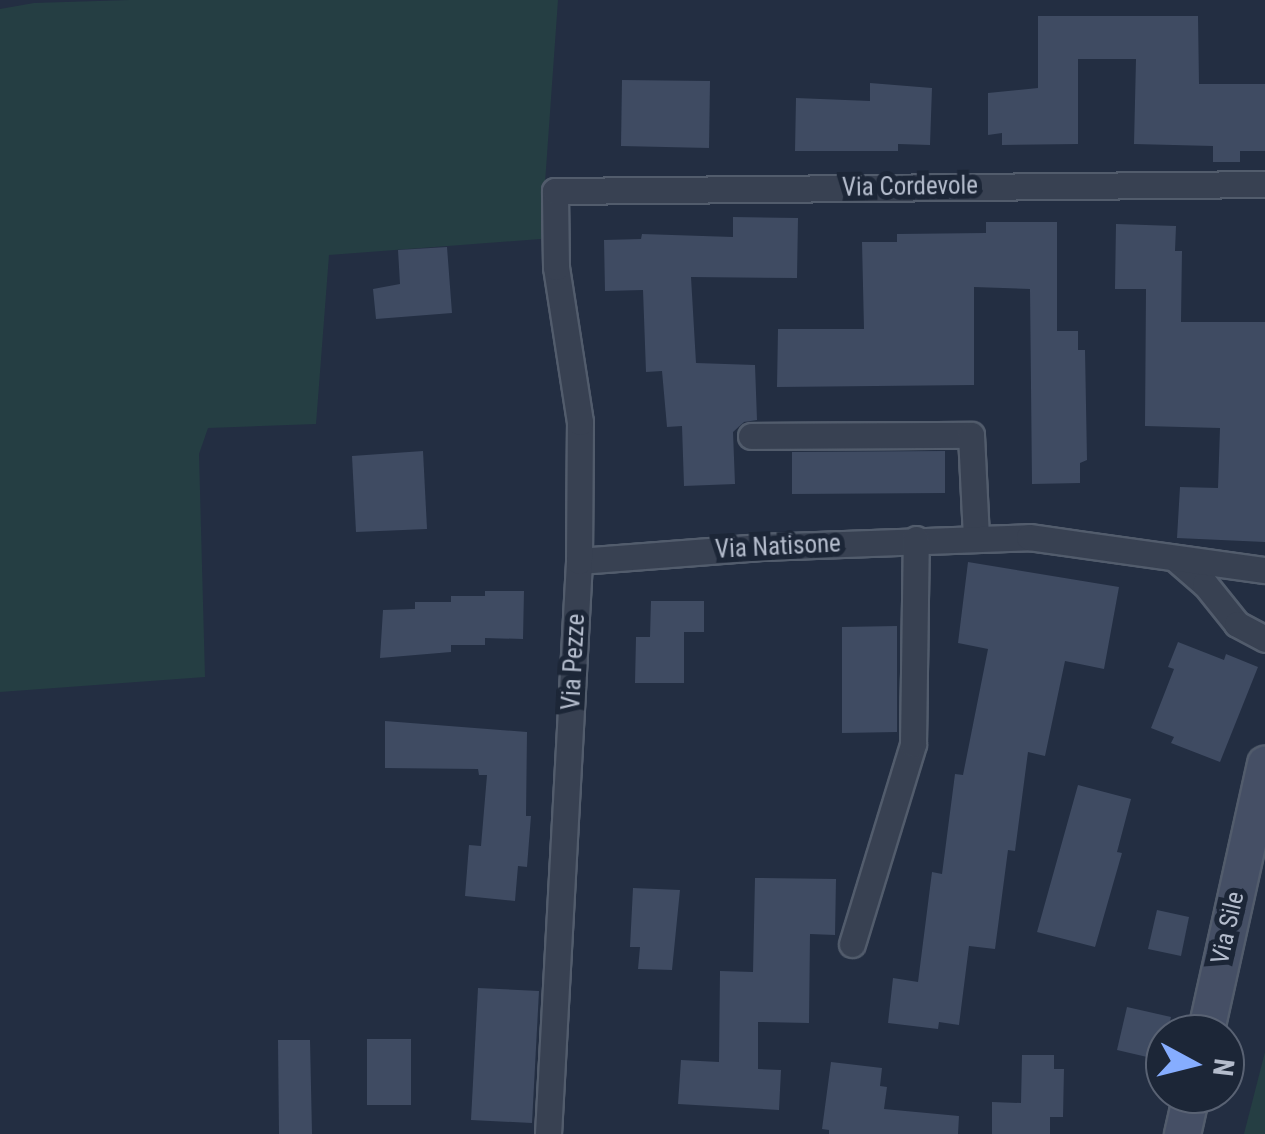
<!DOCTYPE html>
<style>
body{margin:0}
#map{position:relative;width:1265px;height:1134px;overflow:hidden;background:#232e42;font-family:"Roboto Condensed",sans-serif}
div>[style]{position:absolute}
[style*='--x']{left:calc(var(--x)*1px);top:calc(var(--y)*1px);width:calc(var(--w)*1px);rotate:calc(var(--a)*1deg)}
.green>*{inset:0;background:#253e43}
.building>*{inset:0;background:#3f4b62}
.roads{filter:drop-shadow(2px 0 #525c6c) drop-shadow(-2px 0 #525c6c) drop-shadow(0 2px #525c6c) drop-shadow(0 -2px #525c6c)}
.street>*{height:25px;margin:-12.5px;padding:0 12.5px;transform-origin:12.5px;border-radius:12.5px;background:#384152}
.secondary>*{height:35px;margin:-17.5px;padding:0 17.5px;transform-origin:17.5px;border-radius:17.5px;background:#454f65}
span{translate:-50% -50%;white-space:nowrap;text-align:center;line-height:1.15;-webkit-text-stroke:10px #1c2637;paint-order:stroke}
.street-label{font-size:25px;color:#b4bccc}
.north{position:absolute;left:1145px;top:1014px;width:100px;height:100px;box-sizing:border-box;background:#1c2637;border:2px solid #596273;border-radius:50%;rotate:97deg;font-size:28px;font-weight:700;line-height:40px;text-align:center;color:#b4bccc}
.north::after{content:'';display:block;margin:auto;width:35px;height:45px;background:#86adff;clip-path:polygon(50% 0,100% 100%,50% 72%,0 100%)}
</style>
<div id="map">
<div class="green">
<i style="clip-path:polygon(130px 0,558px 0,541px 239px,329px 255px,316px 424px,208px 428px,199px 454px,205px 677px,0 692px,0 9px,34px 3px)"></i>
<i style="clip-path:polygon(1265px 1052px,1265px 1134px,1244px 1134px,1245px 1130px)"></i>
</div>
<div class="building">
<i style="clip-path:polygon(1038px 16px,1198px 16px,1199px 84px,1265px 84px,1265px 151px,1240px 151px,1240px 162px,1213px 162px,1213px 146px,1134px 144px,1136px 59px,1078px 59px,1078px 144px,1002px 145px,1002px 133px,988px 135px,988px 93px,1038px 88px)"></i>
<i style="clip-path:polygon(622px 80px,710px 81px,709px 148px,621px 146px)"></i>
<i style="clip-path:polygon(870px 83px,932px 88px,930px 145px,898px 144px,898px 151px,795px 151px,796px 98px,870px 101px)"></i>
<i style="clip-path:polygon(733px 217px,798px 218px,797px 278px,691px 277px,696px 363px,755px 365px,757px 420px,744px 422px,733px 432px,735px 484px,684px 486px,682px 426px,667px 427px,662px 371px,646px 372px,643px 290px,605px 291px,604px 240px,641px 239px,642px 234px,733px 237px)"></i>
<i style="clip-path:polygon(986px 222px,1057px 222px,1057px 331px,1078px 331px,1078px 350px,1085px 350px,1087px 460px,1080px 463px,1080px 483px,1032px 484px,1030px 289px,974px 287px,974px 385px,777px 387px,778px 329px,864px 329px,862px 242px,897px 242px,897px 234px,986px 233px)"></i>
<i style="clip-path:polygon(1116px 224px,1176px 226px,1175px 251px,1182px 251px,1181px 322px,1265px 322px,1265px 542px,1177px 538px,1180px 487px,1218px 488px,1220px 428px,1145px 426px,1146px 289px,1115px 289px)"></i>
<i style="clip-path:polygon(447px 247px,452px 313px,376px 319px,373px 289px,400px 284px,398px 250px)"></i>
<i style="clip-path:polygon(423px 451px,427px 529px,356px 532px,352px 456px)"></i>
<i style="clip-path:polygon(945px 451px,945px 493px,792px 494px,792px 452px)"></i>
<i style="clip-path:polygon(968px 562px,1119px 587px,1104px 669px,1065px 661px,1045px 756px,1028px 752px,1015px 851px,1008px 850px,995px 949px,969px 946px,959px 1025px,939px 1022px,938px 1029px,888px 1023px,893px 978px,918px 982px,932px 872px,942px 874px,955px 774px,963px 775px,988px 649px,958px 643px)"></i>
<i style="clip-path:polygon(485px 591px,524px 591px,523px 639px,485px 638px,485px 645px,451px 645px,451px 652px,380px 658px,383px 610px,415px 609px,415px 602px,451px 602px,451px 596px,485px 596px)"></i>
<i style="clip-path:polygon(651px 601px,704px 601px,704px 632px,684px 632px,684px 683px,635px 683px,636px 637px,650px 637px)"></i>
<i style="clip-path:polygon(897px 626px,897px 732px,842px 733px,842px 627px)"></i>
<i style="clip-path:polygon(1178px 642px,1224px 660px,1226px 654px,1258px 667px,1220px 762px,1171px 743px,1174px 737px,1151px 728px,1174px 669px,1168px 667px)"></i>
<i style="clip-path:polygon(385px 721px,527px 732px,526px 816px,531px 816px,527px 867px,518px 866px,515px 901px,465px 896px,469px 845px,481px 846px,487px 775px,479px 775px,478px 769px,385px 768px)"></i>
<i style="clip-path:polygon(1078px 785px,1131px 799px,1117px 852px,1122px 853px,1095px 947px,1037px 932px)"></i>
<i style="clip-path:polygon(755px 878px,836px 879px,835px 935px,810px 934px,809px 1023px,758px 1022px,758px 1069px,781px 1070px,779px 1110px,678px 1104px,681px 1060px,719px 1062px,720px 971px,753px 972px)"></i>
<i style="clip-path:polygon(633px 888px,680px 890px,672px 970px,638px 969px,640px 947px,630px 947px)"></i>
<i style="clip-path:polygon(1157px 910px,1189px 917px,1181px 956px,1148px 949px)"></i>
<i style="clip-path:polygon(478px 988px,539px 991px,532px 1123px,471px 1120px)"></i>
<i style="clip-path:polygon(1127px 1007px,1171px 1017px,1160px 1060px,1117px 1050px)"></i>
<i style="clip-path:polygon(367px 1039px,411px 1039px,411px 1105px,367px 1105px)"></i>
<i style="clip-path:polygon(278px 1040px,310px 1040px,312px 1134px,279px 1134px)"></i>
<i style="clip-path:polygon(1022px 1055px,1054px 1055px,1054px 1069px,1064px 1069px,1063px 1117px,1050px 1117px,1050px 1134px,992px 1134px,992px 1102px,1021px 1103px)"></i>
<i style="clip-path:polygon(831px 1062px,882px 1068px,880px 1086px,887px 1087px,884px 1109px,959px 1116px,958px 1134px,829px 1134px,829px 1130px,822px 1129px)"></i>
</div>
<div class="roads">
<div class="street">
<i style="--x:751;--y:436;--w:220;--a:-0.3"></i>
<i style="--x:971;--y:435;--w:102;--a:87.2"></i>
<i style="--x:1177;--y:560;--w:37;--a:41"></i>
<i style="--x:1205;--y:584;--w:51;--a:51.3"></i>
<i style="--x:1237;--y:624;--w:32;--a:28"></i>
<i style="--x:579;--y:561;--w:183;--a:-4.4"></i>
<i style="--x:761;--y:547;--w:268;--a:-2.1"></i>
<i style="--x:1029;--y:537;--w:238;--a:8"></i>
<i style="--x:852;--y:944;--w:209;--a:-73"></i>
<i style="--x:913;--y:744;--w:205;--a:-89.2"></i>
<i style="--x:548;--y:1134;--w:574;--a:-86.9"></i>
<i style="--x:579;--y:561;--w:139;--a:-89.6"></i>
<i style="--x:580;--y:422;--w:157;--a:-98.8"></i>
<i style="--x:556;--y:267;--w:76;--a:-90.8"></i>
<i style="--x:555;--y:191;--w:710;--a:-0.56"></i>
</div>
<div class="secondary">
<i style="--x:1205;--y:1034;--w:277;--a:-77.5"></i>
<i style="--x:1182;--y:1134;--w:41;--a:-77.3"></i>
</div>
</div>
<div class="street-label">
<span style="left:910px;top:187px;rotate:-1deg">Via Cordevole</span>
<span style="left:778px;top:547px;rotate:-3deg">Via Natisone</span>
<span style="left:574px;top:662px;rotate:-87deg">Via Pezze</span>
<span style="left:1228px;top:928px;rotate:-77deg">Via Sile</span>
</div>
<div class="north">N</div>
</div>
